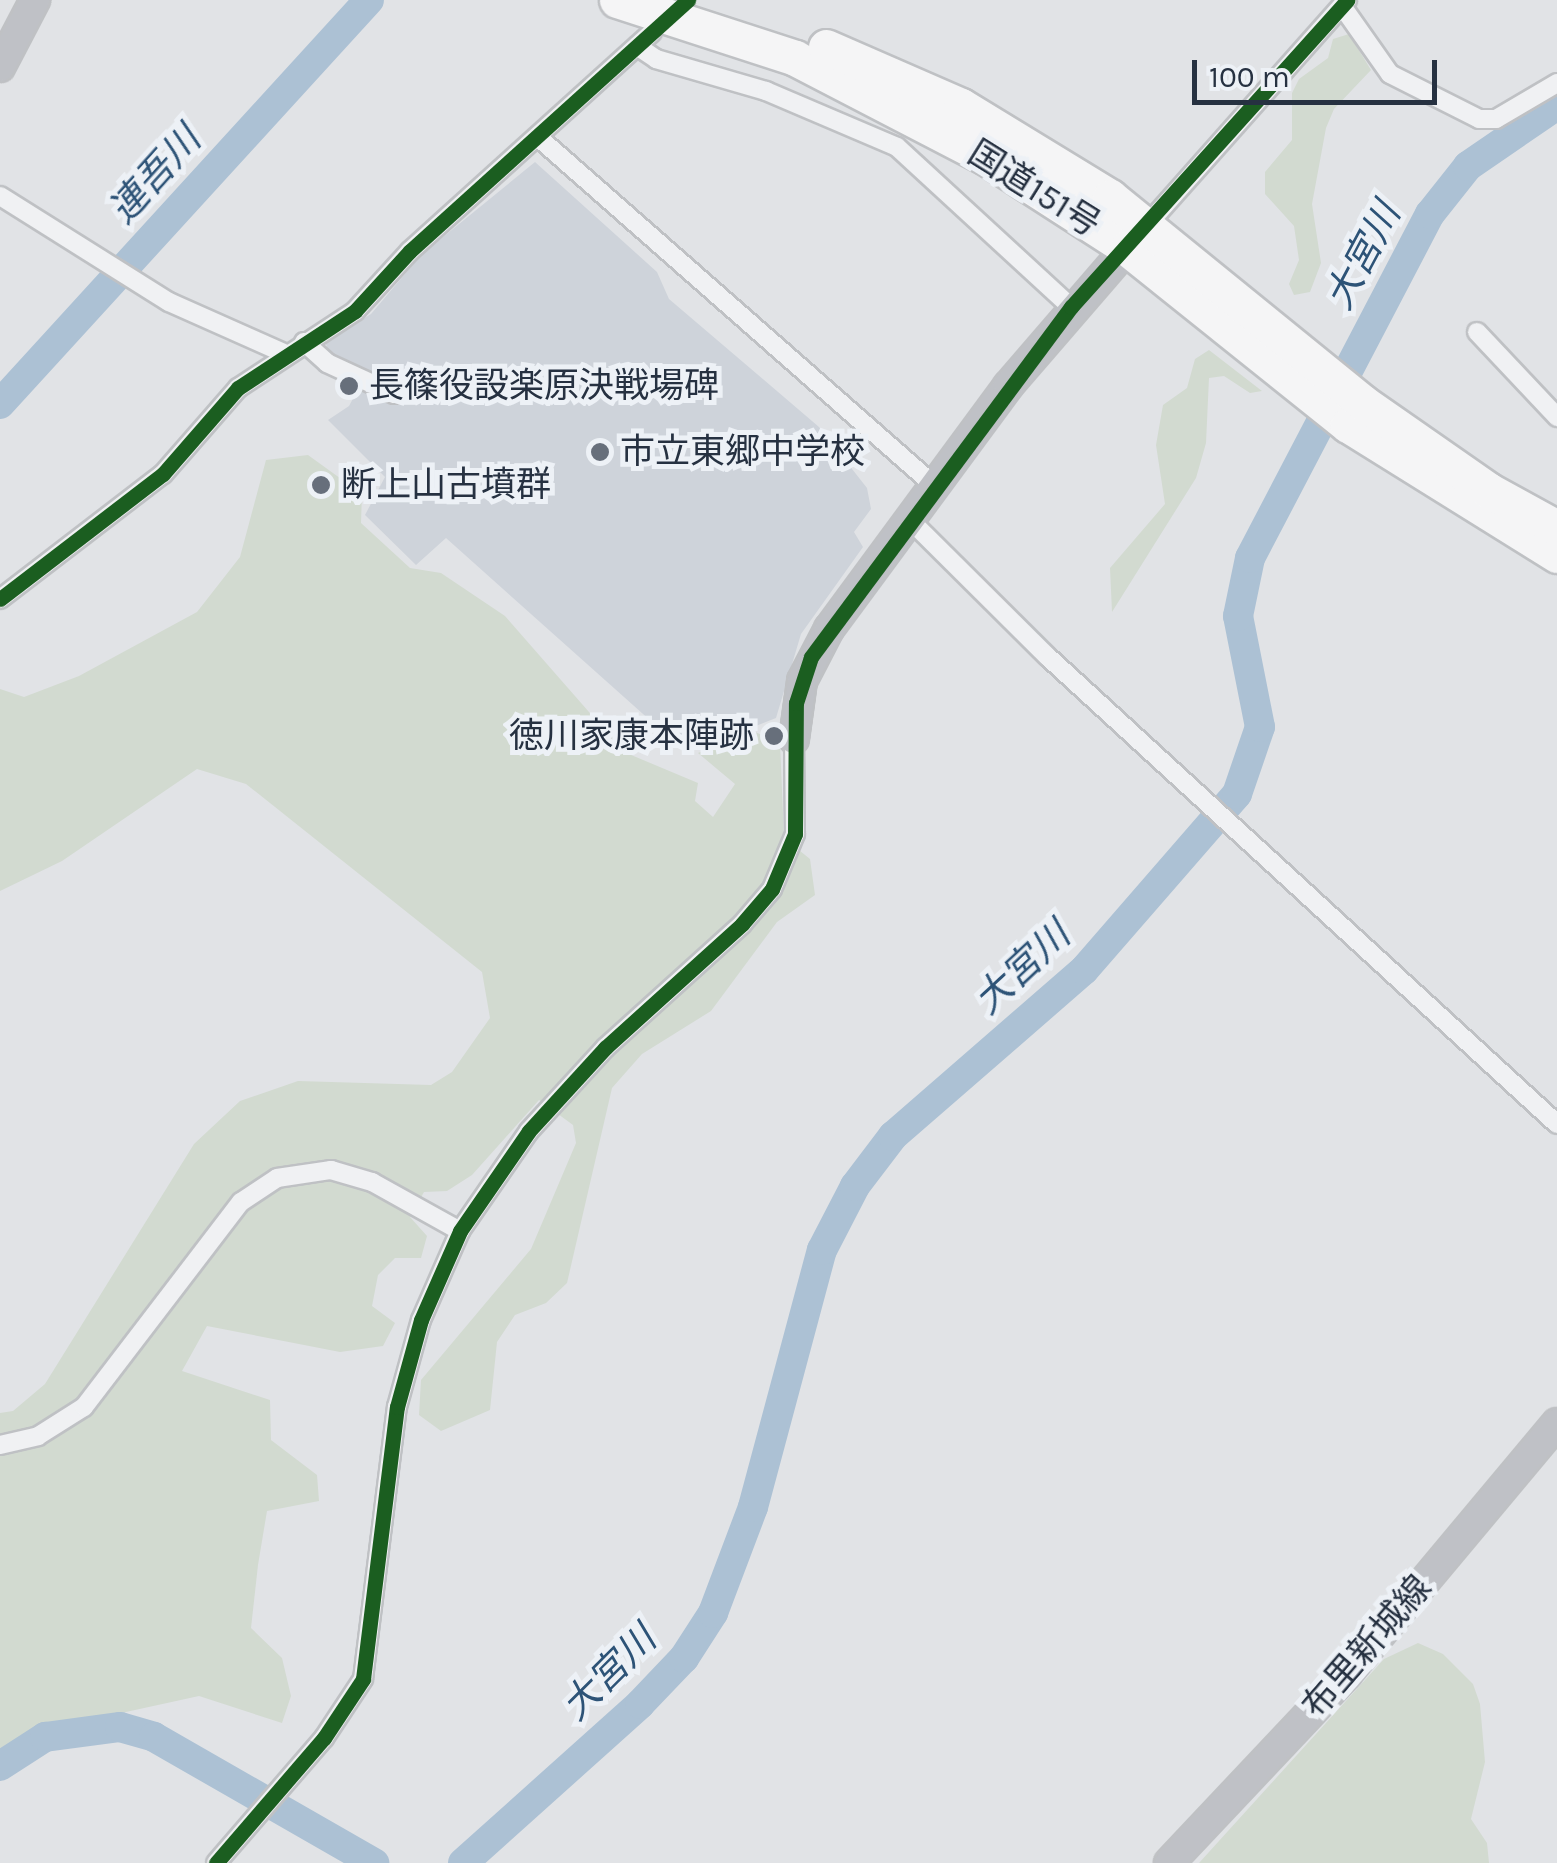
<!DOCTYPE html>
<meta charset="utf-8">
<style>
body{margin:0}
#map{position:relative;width:1557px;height:1863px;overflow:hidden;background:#e1e3e6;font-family:Karla,"Noto Sans JP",sans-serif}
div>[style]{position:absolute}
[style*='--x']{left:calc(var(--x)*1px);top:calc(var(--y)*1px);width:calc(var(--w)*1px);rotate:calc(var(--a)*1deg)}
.built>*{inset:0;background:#ced3da}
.green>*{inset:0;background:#d2dad0}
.river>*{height:30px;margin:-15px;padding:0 15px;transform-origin:15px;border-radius:15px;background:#acc1d4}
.roads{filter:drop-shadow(2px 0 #bfc1c4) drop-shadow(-2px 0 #bfc1c4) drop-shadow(0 2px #bfc1c4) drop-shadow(0 -2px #bfc1c4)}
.street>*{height:18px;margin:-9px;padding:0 9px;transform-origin:9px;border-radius:9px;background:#f0f1f3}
.secondary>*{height:28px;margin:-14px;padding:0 14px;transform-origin:14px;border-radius:14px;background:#bfc1c6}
.highway>*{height:35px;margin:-17.5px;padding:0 17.5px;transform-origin:17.5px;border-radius:17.5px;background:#f5f5f6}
.cycleway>*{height:15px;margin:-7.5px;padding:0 7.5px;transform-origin:7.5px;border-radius:7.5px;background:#1b5e20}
.dots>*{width:28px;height:28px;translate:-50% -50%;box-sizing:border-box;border:5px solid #edf1f6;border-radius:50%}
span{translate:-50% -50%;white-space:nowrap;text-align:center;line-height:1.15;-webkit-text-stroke:10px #edf1f6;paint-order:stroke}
.street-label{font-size:35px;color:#263141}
.poi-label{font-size:35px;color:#263141}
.left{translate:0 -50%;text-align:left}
.right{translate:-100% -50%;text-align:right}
.water-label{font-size:38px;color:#2d5377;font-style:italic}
.scale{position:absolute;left:1192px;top:60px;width:245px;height:45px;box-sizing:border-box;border:5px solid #263141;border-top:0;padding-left:12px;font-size:30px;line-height:35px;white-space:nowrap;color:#263141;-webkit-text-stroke:8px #edf1f6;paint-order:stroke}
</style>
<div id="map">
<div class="built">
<i style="clip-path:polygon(535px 162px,657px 272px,669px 299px,819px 427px,867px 488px,871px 509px,854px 532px,863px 547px,801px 634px,776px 718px,696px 750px,652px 722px,446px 538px,416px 565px,365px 515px,385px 477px,328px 420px,349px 406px,365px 376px,332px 359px,325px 342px,371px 314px,421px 255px)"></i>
</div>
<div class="green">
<i style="clip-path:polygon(1349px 34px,1371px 70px,1334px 109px,1326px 128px,1312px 204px,1321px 263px,1310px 292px,1294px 295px,1289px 284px,1299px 260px,1294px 226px,1265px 194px,1265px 172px,1292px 140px,1292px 93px,1299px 79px,1328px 58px,1333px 39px)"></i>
<i style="clip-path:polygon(1209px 350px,1262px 391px,1250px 393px,1224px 376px,1209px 378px,1206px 443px,1196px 478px,1112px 612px,1110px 568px,1165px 504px,1156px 445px,1163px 405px,1187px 388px,1195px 359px)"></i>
<i style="clip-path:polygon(308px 455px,362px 494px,361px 523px,410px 568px,441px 573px,505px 616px,624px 752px,698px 783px,695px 801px,713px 817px,735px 784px,698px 753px,753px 731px,780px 743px,784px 838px,810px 859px,815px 895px,777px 922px,711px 1011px,642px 1054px,612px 1088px,567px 1283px,546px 1303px,515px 1315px,497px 1342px,490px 1410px,441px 1431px,419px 1415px,421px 1380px,531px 1249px,576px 1143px,573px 1125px,539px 1100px,472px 1175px,447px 1191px,424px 1192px,410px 1217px,427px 1236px,421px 1258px,395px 1258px,378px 1275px,372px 1306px,395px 1323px,383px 1346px,340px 1352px,207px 1326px,182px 1371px,270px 1400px,271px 1440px,317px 1475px,319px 1501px,267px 1511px,258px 1565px,251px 1628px,282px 1658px,291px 1696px,282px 1723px,199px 1696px,30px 1733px,0 1753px,0 1413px,13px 1411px,45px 1384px,194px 1144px,240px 1101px,298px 1081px,431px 1085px,452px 1072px,490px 1018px,482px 972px,246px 784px,197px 769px,62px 861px,0 891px,0 689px,24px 697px,79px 676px,197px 612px,240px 557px,266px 460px)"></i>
<i style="clip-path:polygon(1418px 1643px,1443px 1654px,1473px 1684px,1480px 1704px,1485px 1762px,1471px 1819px,1487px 1843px,1489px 1863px,1199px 1863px,1384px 1659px)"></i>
</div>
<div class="river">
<i style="--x:0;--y:404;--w:547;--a:-47.59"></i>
<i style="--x:0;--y:1766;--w:54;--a:-32.8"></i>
<i style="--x:45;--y:1737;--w:76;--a:-7.6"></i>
<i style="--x:120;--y:1727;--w:35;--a:16"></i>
<i style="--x:154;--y:1737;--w:254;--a:29.8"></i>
<i style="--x:463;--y:1863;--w:238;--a:-41.9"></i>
<i style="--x:640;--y:1704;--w:64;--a:-46.3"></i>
<i style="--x:684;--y:1658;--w:54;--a:-57.2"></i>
<i style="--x:713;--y:1613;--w:113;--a:-69.3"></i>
<i style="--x:753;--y:1507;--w:266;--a:-75"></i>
<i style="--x:822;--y:1250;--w:72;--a:-62.7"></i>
<i style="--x:855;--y:1186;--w:63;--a:-52.8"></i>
<i style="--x:893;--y:1136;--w:253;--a:-41"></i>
<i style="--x:1084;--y:970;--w:233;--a:-49"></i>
<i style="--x:1237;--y:794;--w:71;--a:-71.1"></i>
<i style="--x:1260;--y:727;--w:113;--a:-101.2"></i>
<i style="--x:1238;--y:616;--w:59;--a:-78.3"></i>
<i style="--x:1250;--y:558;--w:388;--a:-62.4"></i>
<i style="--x:1430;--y:214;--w:61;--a:-51.6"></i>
<i style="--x:1468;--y:166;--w:108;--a:-34.4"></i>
</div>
<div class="roads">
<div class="street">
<i style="--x:1342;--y:6;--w:83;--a:54.8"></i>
<i style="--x:1390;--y:74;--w:100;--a:26.8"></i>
<i style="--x:1479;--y:119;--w:17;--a:0"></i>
<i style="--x:1496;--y:119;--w:71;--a:-30.5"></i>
<i style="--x:637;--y:46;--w:23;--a:34"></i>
<i style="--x:656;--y:59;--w:115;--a:16.2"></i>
<i style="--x:766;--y:91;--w:142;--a:23.1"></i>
<i style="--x:897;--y:147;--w:236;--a:42.6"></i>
<i style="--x:539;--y:138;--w:529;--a:41.32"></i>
<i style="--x:0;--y:196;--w:199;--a:32.1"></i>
<i style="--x:169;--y:302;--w:128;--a:24"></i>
<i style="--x:1148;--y:224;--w:300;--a:-48.4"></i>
<i style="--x:1477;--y:332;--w:117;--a:46.7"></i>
<i style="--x:304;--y:342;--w:31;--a:42"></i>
<i style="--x:327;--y:363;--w:74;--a:24.8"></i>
<i style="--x:910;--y:520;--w:193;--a:44.8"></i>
<i style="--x:1047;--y:656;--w:692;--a:42.54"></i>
<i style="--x:0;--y:599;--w:205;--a:-37.5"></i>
<i style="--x:163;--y:474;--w:114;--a:-48.9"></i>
<i style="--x:238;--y:388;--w:140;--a:-33.3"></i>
<i style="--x:355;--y:311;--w:81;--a:-47.5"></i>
<i style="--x:410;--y:251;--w:326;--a:-42.1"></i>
<i style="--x:0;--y:1445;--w:39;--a:-13"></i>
<i style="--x:38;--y:1436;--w:54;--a:-32.2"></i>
<i style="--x:84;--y:1407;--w:258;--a:-52.6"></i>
<i style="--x:241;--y:1202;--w:43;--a:-33.7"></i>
<i style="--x:277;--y:1178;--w:55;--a:-8.4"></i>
<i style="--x:331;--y:1170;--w:43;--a:16.3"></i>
<i style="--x:372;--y:1182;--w:101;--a:29.1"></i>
<i style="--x:216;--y:1863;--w:165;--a:-49.2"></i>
<i style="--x:324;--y:1738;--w:71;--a:-56.5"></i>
<i style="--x:363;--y:1679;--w:274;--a:-82.9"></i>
<i style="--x:397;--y:1407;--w:90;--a:-74.6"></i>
<i style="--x:421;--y:1320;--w:97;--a:-66.3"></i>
<i style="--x:460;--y:1231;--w:121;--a:-55.4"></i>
<i style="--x:529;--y:1131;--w:113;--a:-47.5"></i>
<i style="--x:605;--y:1048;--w:185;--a:-42.1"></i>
<i style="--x:742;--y:924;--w:46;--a:-49.4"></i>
<i style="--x:772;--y:889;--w:60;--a:-67.3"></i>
<i style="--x:795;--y:834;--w:95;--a:-90.6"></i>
</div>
<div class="secondary">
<i style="--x:0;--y:67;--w:76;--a:-62.4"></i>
<i style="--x:794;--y:739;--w:59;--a:-82.1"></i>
<i style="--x:802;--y:681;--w:59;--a:-62.6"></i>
<i style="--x:829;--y:629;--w:302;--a:-53.6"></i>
<i style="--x:1008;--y:386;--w:202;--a:-49.2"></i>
<i style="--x:1169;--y:1863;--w:260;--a:-46.7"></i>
<i style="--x:1347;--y:1674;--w:327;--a:-50.1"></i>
</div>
<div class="highway">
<i style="--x:617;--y:0;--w:187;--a:18"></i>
<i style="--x:795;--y:58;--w:215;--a:27.4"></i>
<i style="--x:986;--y:157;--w:168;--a:32.8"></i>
<i style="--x:1127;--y:248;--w:283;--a:38.7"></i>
<i style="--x:1348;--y:425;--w:246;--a:31.9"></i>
<i style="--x:826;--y:47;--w:147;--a:23.6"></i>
<i style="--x:961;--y:106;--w:175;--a:31.4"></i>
<i style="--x:1110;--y:197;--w:325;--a:39.1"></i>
<i style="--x:1362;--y:402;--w:154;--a:34.9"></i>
<i style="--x:1488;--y:490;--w:79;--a:28.8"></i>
</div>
</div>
<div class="cycleway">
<i style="--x:0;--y:599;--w:205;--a:-37.5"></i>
<i style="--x:163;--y:474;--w:114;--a:-48.9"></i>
<i style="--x:238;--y:388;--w:140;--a:-33.3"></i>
<i style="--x:355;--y:311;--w:81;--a:-47.5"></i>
<i style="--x:410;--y:251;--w:375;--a:-42.1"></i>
<i style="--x:216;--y:1863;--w:165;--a:-49.2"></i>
<i style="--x:324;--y:1738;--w:71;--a:-56.5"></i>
<i style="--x:363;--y:1679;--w:274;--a:-82.9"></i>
<i style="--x:397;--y:1407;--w:90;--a:-74.6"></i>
<i style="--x:421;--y:1320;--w:97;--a:-66.3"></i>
<i style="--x:460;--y:1231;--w:121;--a:-55.4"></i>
<i style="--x:529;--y:1131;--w:113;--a:-47.5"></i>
<i style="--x:605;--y:1048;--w:185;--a:-42.1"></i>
<i style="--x:742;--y:924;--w:46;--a:-49.4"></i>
<i style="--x:772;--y:889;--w:60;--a:-67.3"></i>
<i style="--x:795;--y:834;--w:131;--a:-89.6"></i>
<i style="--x:796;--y:703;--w:48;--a:-71.9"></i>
<i style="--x:811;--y:657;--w:436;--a:-53.4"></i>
<i style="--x:1071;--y:307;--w:413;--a:-48"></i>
</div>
<div class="dots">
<i style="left:349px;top:386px;background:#676f7b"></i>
<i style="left:600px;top:452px;background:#676f7b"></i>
<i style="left:321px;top:485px;background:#676f7b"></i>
<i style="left:774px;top:736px;background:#676f7b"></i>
</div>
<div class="street-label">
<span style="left:1034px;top:189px;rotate:32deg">国道151号</span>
<span style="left:1367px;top:1647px;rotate:-49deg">布里新城線</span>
</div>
<div class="poi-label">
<span class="left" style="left:369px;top:386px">長篠役設楽原決戦場碑</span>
<span class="left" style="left:620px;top:452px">市立東郷中学校</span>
<span class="left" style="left:341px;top:485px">断上山古墳群</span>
<span class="right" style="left:754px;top:736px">徳川家康本陣跡</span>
</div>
<div class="water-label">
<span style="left:155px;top:175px;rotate:-48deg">連吾川</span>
<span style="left:1363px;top:256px;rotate:-62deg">大宮川</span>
<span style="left:1022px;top:968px;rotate:-43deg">大宮川</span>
<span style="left:609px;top:1673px;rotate:-45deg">大宮川</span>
</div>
<div class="scale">100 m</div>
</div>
